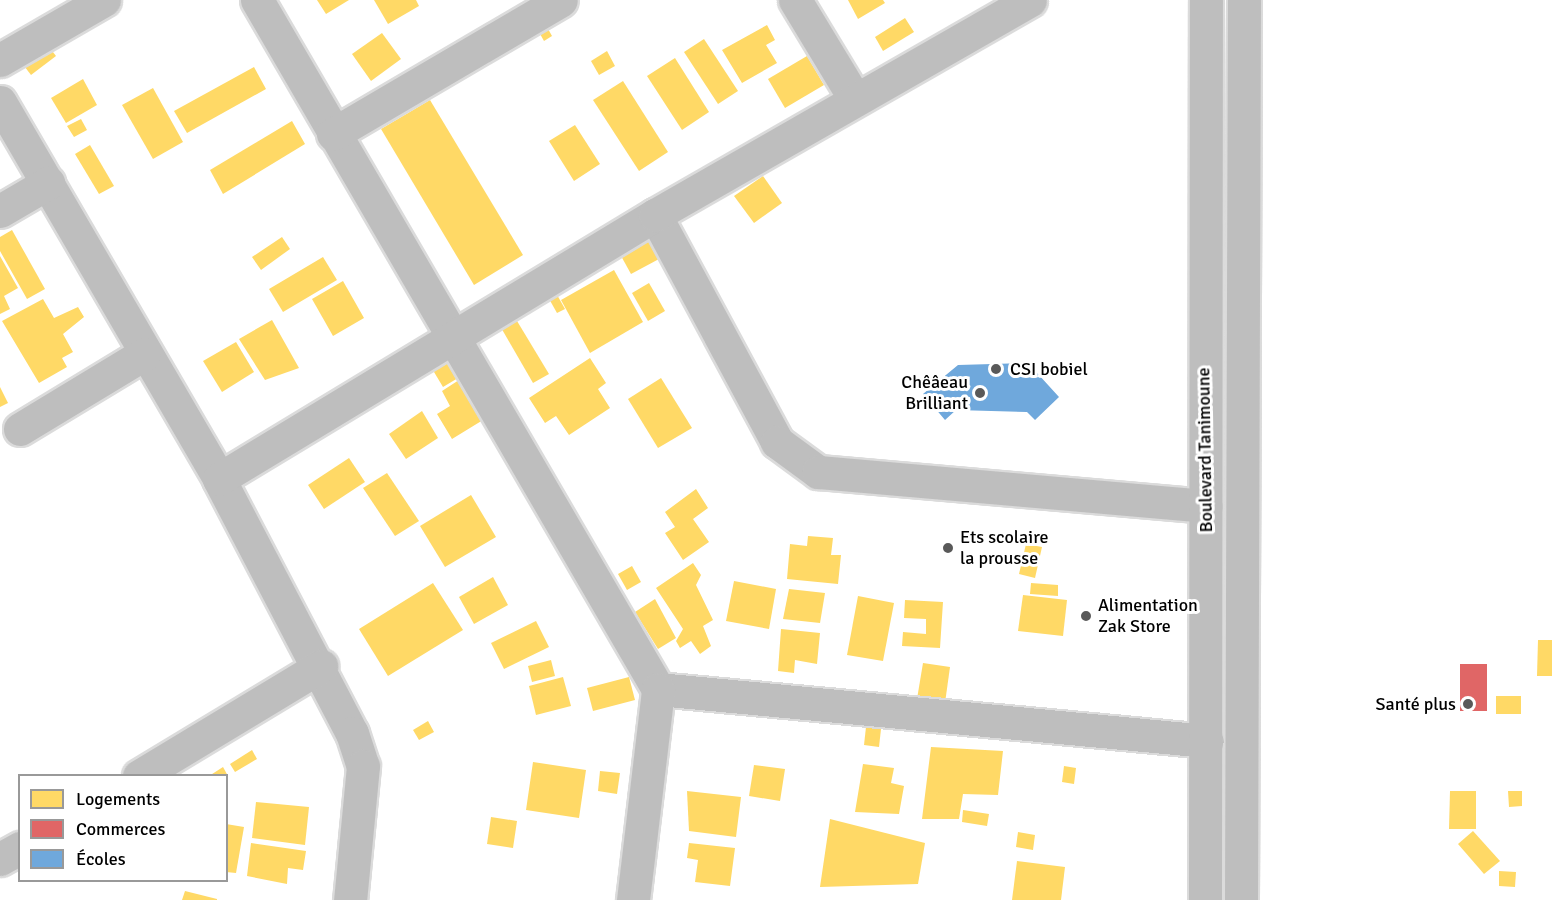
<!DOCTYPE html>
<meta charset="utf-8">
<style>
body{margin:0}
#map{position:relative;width:1552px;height:900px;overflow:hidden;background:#fff;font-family:Signika,sans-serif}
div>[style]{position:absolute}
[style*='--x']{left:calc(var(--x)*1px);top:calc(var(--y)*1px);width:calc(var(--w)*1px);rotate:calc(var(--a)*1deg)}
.homes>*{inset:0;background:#ffd966}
.shops>*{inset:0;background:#e06666}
.schools>*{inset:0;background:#6fa8dc}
.roads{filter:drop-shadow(2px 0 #dbdbdb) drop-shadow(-2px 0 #dbdbdb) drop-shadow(0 2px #dbdbdb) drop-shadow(0 -2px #dbdbdb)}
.minor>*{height:33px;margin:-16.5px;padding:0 16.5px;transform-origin:16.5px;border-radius:16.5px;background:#bebebe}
.major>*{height:33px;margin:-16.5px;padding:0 16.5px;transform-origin:16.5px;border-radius:16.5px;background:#bebebe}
.dots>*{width:16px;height:16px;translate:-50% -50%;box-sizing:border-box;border:3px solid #fff;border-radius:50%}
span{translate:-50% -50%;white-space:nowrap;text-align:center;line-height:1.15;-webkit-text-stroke:6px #fff;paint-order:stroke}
.poi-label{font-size:18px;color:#000}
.left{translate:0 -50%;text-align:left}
.right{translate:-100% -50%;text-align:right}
.street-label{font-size:18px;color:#000}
.legend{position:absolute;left:18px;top:774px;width:210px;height:108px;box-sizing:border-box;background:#fff;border:2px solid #999;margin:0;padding:8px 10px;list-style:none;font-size:18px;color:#000}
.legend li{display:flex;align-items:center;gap:12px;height:30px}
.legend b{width:30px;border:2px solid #999}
</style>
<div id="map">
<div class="homes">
<i style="clip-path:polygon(317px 0,349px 0,326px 14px)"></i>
<i style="clip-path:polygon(374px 0,416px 0,419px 6px,388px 24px)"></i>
<i style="clip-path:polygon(848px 0,883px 0,885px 3px,858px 19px)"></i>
<i style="clip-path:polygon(905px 18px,914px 32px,883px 51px,875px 37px)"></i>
<i style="clip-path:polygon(543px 20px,552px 36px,544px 41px,535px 25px)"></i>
<i style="clip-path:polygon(767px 25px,775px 40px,766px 45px,777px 63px,742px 83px,722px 50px)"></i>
<i style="clip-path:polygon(382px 33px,401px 59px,371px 81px,352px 54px)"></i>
<i style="clip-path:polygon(43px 39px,56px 56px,31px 75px,18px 58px)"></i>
<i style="clip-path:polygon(704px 39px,738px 91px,718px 104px,684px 52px)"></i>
<i style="clip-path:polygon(607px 51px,615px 66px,599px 75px,591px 61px)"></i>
<i style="clip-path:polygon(807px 56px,824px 85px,785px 108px,768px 79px)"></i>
<i style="clip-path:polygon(675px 58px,709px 112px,682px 130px,647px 76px)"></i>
<i style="clip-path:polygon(254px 67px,266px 89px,187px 133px,174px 111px)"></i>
<i style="clip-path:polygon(83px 79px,97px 105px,66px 123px,51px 98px)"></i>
<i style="clip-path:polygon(623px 81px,668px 152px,639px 171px,593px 100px)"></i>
<i style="clip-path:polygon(153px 88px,183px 142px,153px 159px,122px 105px)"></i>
<i style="clip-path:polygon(430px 100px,523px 255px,474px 285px,381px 129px)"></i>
<i style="clip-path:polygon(81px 119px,87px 130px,74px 137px,67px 126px)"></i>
<i style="clip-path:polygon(292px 121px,305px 144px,223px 194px,210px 170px)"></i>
<i style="clip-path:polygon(575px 125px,600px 164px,574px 181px,549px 141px)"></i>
<i style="clip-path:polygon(90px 145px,114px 186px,99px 194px,75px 154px)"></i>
<i style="clip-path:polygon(763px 176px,782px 203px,754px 223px,734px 196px)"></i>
<i style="clip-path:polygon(12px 230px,45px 289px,27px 299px,0 251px,0 237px)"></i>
<i style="clip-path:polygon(643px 230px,659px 259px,631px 274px,615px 245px)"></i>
<i style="clip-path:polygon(282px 237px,290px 249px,261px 270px,252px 257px)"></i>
<i style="clip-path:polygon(0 256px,18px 288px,4px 296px,10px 309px,0 314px)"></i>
<i style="clip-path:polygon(323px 257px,337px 280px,283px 312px,269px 289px)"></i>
<i style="clip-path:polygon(614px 270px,643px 322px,590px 353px,561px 300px)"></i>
<i style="clip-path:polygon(343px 281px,364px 318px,333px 336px,312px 299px)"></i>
<i style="clip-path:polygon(649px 283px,665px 311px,648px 321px,632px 293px)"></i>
<i style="clip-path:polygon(551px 284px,565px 309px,557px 313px,543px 288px)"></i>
<i style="clip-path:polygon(43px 299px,54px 318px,78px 307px,84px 317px,63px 334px,73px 352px,62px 358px,67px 367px,39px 383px,2px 321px)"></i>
<i style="clip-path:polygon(511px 311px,549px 374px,533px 383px,496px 319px)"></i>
<i style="clip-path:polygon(272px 320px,299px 368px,265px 380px,239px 339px)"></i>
<i style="clip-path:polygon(236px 342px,254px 372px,222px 392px,203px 361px)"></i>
<i style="clip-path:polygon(443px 354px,458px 378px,443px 387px,428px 362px)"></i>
<i style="clip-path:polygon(590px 358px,606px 383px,598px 389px,610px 408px,569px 435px,556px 416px,545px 423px,529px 398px)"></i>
<i style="clip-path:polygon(661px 378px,692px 428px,658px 448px,628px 399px)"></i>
<i style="clip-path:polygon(459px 380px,483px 420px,452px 439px,437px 414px,450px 406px,442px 391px)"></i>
<i style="clip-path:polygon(0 387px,8px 403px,0 407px)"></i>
<i style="clip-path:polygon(422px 411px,438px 438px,406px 459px,389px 434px)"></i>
<i style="clip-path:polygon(349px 458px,365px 482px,324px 509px,308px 485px)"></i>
<i style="clip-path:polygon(387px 473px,419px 521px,395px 536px,363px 488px)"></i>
<i style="clip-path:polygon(696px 489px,708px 508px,693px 519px,709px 542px,683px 560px,665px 533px,675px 527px,665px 512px)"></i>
<i style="clip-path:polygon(471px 495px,496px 537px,445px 567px,420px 526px)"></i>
<i style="clip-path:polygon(808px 536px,833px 538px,831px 555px,841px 555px,838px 584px,787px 579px,790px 544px,807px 546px)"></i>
<i style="clip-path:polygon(1026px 544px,1042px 547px,1035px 578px,1019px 574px)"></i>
<i style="clip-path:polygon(693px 563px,701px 575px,696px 585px,713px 620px,703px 626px,711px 646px,700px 654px,691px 641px,680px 648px,676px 641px,683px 629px,656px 588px)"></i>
<i style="clip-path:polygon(632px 566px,641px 582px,627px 590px,618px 574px)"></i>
<i style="clip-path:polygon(493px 577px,508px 605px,474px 624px,459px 597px)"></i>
<i style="clip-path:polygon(734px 581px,776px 589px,769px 629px,726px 621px)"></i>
<i style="clip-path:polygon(433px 583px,463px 630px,388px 676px,359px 629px)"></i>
<i style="clip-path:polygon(1031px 583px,1058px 585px,1058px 596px,1030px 594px)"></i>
<i style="clip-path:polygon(789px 589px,825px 593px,820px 623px,783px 619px)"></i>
<i style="clip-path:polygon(1023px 595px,1067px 600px,1063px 636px,1018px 631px)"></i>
<i style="clip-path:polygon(858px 596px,894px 603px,883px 661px,847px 655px)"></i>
<i style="clip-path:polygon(655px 599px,676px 638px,658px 649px,635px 612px)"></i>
<i style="clip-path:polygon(905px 600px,943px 602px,940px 648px,902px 646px,903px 632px,926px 634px,926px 619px,904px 618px)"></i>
<i style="clip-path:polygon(536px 621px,549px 647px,504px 669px,491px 643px)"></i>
<i style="clip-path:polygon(781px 629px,820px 633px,817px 664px,795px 660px,794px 673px,778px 671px)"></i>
<i style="clip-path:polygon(1538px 640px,1552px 640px,1552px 676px,1537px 676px)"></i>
<i style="clip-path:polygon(551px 660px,555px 676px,532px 682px,528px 666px)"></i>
<i style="clip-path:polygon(923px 663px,950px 667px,945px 703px,917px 699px)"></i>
<i style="clip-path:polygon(563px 677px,571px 706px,536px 715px,529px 686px)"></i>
<i style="clip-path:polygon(629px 677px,635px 700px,593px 711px,587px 688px)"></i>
<i style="clip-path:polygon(1496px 696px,1521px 696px,1521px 714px,1496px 714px)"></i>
<i style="clip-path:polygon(428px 721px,434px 732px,419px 740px,413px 730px)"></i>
<i style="clip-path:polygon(866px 727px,881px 729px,879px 747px,864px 745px)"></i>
<i style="clip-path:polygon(931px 747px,1003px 751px,998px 795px,963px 794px,959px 819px,922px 819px)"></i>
<i style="clip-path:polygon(252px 750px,257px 759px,235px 772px,230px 764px)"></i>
<i style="clip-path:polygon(533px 762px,586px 770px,579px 818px,526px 810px)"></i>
<i style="clip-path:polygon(863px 764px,894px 768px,891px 783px,904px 786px,899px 814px,855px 812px)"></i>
<i style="clip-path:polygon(754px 765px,785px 769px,780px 801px,749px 796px)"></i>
<i style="clip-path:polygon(1064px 766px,1076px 768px,1074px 784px,1062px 782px)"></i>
<i style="clip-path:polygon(223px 767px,228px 776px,209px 776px)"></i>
<i style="clip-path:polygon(600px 771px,620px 773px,617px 794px,598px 791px)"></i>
<i style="clip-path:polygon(687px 791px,741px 797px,736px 837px,689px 831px)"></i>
<i style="clip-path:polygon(1450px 791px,1476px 791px,1476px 829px,1449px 829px)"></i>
<i style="clip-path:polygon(1508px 791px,1522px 791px,1522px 806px,1509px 807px)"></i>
<i style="clip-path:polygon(256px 802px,309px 807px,305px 845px,252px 838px)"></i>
<i style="clip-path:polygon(963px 810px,989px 814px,987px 826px,962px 822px)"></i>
<i style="clip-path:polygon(491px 817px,517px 821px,513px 848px,487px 844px)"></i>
<i style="clip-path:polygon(830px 819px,925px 843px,918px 884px,820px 887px)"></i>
<i style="clip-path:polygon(226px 824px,244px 827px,236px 873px,226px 872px)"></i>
<i style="clip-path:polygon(1473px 831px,1500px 861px,1484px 874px,1458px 844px)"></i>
<i style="clip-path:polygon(1018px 832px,1035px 835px,1033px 850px,1016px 847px)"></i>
<i style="clip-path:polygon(251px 843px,306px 851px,303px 870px,288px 868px,287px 884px,247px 876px)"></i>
<i style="clip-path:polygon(689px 843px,735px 848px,730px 886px,695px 882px,698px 860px,687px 858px)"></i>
<i style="clip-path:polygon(1017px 861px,1065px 867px,1061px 900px,1012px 900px)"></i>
<i style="clip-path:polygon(1499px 871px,1516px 872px,1515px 887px,1499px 886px)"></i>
<i style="clip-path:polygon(185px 891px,217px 899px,217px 900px,182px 900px)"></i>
</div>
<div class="shops">
<i style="clip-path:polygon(1460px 664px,1487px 664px,1487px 711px,1460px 711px)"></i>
</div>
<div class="schools">
<i style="clip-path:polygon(1028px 363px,1059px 397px,1035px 420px,1027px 412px,956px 410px,945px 420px,923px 394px,958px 365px)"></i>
</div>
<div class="roads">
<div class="minor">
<i style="--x:257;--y:0;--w:797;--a:59.8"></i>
<i style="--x:658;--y:689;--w:551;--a:5.41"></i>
<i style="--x:795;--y:0;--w:116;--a:58.8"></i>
<i style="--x:0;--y:60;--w:120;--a:-30"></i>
<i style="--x:0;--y:102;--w:436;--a:59.8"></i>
<i style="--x:219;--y:479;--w:287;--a:62.4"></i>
<i style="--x:352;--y:733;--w:35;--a:72"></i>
<i style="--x:363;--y:766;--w:135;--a:95.5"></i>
<i style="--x:333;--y:134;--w:264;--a:-30.4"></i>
<i style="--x:0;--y:211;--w:56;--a:-30.3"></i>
<i style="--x:655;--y:215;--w:258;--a:61.7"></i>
<i style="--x:777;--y:442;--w:51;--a:36.2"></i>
<i style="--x:818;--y:472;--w:389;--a:5"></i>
<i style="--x:20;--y:429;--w:145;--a:-31.2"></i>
<i style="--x:219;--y:479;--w:510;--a:-31.2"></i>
<i style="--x:655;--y:215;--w:432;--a:-29.8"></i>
<i style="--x:139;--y:776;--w:213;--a:-31.1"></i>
<i style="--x:0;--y:859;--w:23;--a:-29"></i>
<i style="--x:633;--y:900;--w:212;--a:-83.2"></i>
</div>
<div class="major">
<i style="--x:1205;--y:900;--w:900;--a:-89.94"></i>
<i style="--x:1241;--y:900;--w:900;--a:-89.81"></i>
</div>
</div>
<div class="dots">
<i style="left:996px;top:369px;background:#595959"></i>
<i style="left:980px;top:393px;background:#595959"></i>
<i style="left:948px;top:548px;background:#595959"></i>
<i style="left:1086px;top:616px;background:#595959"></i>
<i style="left:1468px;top:704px;background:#595959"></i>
</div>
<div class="poi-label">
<span class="left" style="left:1010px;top:369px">CSI bobiel</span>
<span class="right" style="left:968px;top:393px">Chêâeau<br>Brilliant</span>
<span class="left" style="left:960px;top:548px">Ets scolaire<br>la prousse</span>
<span class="left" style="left:1098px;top:616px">Alimentation<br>Zak Store</span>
<span class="right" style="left:1456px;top:704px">Santé plus</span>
</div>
<div class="street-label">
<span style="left:1205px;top:450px;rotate:-91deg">Boulevard Tanimoune</span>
</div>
<ul class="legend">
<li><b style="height:16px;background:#ffd966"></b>Logements</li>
<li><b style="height:16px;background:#e06666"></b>Commerces</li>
<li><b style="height:16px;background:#6fa8dc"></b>Écoles</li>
</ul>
</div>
